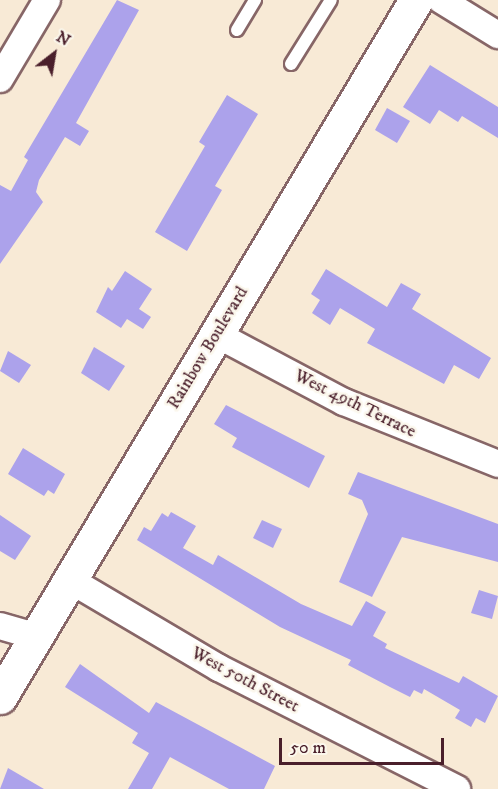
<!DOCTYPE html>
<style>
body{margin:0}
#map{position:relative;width:498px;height:789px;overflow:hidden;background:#f8ead6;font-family:"IM FELL DW Pica",serif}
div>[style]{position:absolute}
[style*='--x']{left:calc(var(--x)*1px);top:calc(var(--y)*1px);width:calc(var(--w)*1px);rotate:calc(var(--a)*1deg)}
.building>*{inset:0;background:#aca2eb}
.roads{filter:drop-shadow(2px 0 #876667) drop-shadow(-2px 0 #876667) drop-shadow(0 2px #876667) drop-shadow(0 -2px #876667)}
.service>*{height:12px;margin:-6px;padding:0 6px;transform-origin:6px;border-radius:6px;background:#fff}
.minor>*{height:26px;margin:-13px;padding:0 13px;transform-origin:13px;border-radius:13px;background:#fff}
.primary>*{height:33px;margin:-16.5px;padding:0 16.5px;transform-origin:16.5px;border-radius:16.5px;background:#fff}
span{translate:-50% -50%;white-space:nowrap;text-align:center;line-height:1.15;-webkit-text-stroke:5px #fbf7ec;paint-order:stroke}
.street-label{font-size:18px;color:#4a1f2b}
.north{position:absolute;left:24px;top:24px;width:60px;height:60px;-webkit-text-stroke:4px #fbf7ec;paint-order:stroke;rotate:31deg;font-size:16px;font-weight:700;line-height:24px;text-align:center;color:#4a1f2b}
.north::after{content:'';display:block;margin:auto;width:21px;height:27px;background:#4a1f2b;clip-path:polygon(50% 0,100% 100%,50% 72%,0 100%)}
.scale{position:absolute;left:279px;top:738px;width:165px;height:27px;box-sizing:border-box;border:3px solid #4a1f2b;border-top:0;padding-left:8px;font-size:18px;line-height:21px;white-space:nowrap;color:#4a1f2b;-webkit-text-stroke:4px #fbf7ec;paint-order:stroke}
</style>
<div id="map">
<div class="building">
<i style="clip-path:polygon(117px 0,139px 10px,76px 123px,89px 131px,80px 146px,65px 137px,39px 180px,36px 192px,43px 202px,0 264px,0 185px,11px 191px,28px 160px,24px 157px)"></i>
<i style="clip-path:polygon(430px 65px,498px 107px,498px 138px,462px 116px,458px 122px,439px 110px,430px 124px,403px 107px)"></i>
<i style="clip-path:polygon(227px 95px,258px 114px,215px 186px,222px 190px,187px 251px,155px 232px,205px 146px,199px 142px)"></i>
<i style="clip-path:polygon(387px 108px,410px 121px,397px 143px,375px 130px)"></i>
<i style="clip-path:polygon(326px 269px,387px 307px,401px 283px,421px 294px,412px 309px,491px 358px,479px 379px,454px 365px,444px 384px,367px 343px,375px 329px,340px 308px,330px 325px,312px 313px,320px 300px,311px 294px)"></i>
<i style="clip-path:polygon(125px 271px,152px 289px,139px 309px,151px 317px,143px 329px,127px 319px,121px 328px,96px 312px,108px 287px,112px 291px)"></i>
<i style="clip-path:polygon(94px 347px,125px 366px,109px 391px,81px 373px)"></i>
<i style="clip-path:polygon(8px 351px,31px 365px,19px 383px,0 371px)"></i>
<i style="clip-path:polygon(226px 405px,325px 456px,309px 488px,232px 447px,237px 438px,214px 424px)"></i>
<i style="clip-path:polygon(23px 448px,65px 474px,54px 494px,48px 490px,44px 496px,8px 474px)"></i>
<i style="clip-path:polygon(358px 472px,498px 524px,498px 562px,402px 537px,372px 597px,339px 582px,368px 514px,362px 500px,348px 494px)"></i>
<i style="clip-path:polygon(171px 512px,196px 526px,183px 548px,213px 565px,218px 555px,301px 604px,352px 626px,366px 601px,386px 612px,373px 636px,387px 644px,385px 648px,459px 683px,463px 676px,498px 696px,485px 723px,476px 718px,471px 727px,455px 718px,460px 710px,424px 689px,422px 694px,414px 690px,410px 697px,390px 687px,348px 665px,351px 660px,280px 627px,137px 540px,144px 527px,151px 531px,162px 513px,168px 517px)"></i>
<i style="clip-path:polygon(0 515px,31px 536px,15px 560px,0 551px)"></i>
<i style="clip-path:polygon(262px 520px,282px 529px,273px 548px,253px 538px)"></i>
<i style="clip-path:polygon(479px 590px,498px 596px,492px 619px,471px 613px)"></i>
<i style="clip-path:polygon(80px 664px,149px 713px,156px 702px,275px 766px,264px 789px,229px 789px,170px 757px,152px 789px,128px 789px,149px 753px,132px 743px,138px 733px,65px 687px)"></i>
<i style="clip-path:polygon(8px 768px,44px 789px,0 789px)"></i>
</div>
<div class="roads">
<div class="service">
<i style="--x:237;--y:30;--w:35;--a:-59"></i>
<i style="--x:291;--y:64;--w:75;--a:-58"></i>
</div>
<div class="minor">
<i style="--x:441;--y:0;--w:67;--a:31.6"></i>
<i style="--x:0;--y:79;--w:92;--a:-59.3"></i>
<i style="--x:216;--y:334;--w:145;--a:28"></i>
<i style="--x:344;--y:402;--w:166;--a:21.9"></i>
<i style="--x:70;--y:580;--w:173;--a:30.6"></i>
<i style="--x:219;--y:668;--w:267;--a:26.9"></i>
<i style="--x:0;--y:626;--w:37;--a:16"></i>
</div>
<div class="primary">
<i style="--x:0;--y:697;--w:812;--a:-59.17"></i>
</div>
</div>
<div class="street-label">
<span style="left:208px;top:348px;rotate:-59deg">Rainbow Boulevard</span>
<span style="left:355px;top:404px;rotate:26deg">West 49th Terrace</span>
<span style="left:245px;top:680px;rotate:28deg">West 50th Street</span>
</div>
<div class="north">N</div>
<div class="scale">50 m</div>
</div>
